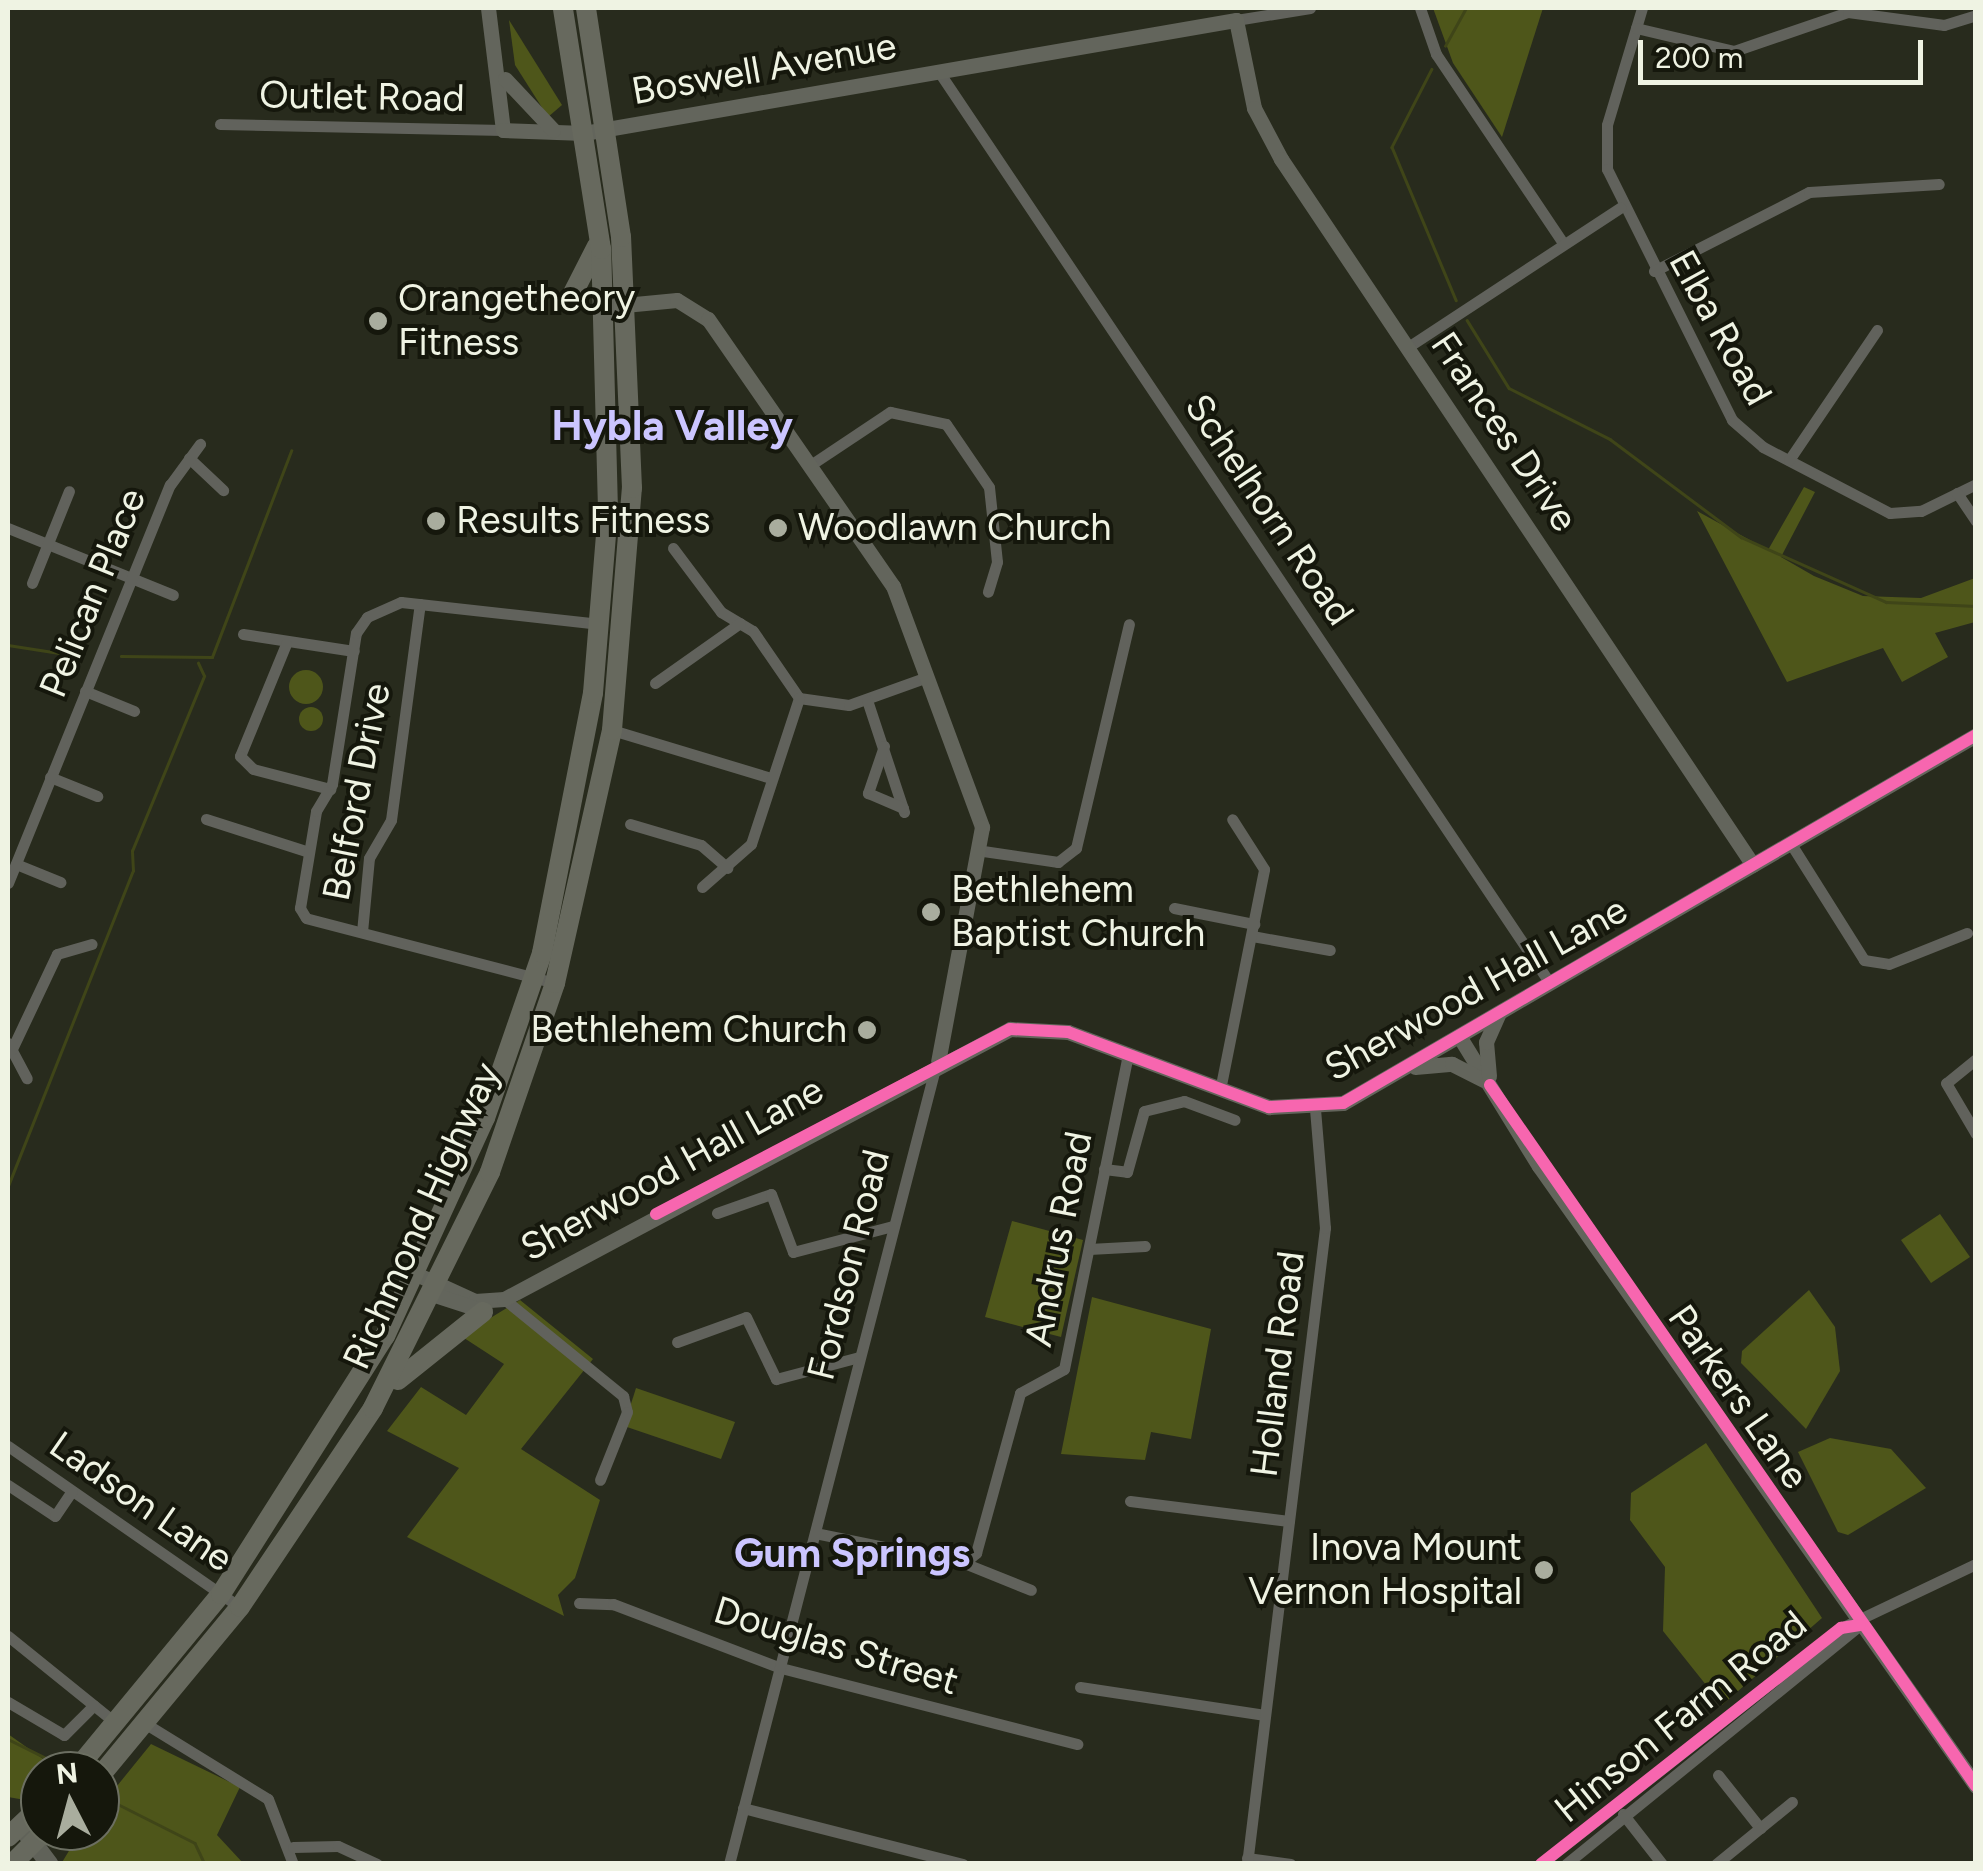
<!DOCTYPE html>
<style>
body{margin:0}
#map{position:relative;width:1983px;height:1871px;overflow:hidden;background:#282b1d;font-family:Figtree,sans-serif}
div>[style]{position:absolute}
[style*='--x']{left:calc(var(--x)*1px);top:calc(var(--y)*1px);width:calc(var(--w)*1px);rotate:calc(var(--a)*1deg)}
.green>*{inset:0;background:#4e561a}
.round{border-radius:50%}
.stream>*{height:2.5px;margin:-1.25px;padding:0 1.25px;transform-origin:1.25px;border-radius:1.25px;background:#3f4518}
.street>*{height:11px;margin:-5.5px;padding:0 5.5px;transform-origin:5.5px;border-radius:5.5px;background:#61625c}
.secondary>*{height:15px;margin:-7.5px;padding:0 7.5px;transform-origin:7.5px;border-radius:7.5px;background:#63655c}
.primary>*{height:18px;margin:-9px;padding:0 9px;transform-origin:9px;border-radius:9px;background:#606259}
.highway>*{height:20px;margin:-10px;padding:0 10px;transform-origin:10px;border-radius:10px;background:#67695e}
.cycleway>*{height:12px;margin:-6px;padding:0 6px;transform-origin:6px;border-radius:6px;background:#f766af}
.dots>*{width:28px;height:28px;translate:-50% -50%;box-sizing:border-box;border:5px solid #15170c;border-radius:50%}
span{translate:-50% -50%;white-space:nowrap;text-align:center;line-height:1.15;-webkit-text-stroke:8px #15170c;paint-order:stroke}
.street-label{font-size:38px;color:#eff3e3}
.poi-label{font-size:38px;color:#eff3e3}
.left{translate:0 -50%;text-align:left}
.right{translate:-100% -50%;text-align:right}
.neighbourhood-label{font-size:40px;color:#cbc5ff;font-weight:700}
.quarter-label{font-size:42px;color:#cbc5ff;font-weight:700}
.frame{position:absolute;inset:0;border:10px solid #eff3e3;pointer-events:none}
.north{position:absolute;left:20px;top:1751px;width:100px;height:100px;box-sizing:border-box;background:#15170c;border:2px solid #6c6f62;border-radius:50%;rotate:354deg;font-size:28px;font-weight:700;line-height:40px;text-align:center;color:#eff3e3}
.north::after{content:'';display:block;margin:auto;width:35px;height:45px;background:#a9ad9e;clip-path:polygon(50% 0,100% 100%,50% 72%,0 100%)}
.scale{position:absolute;left:1638px;top:40px;width:285px;height:45px;box-sizing:border-box;border:5px solid #eff3e3;border-top:0;padding-left:12px;font-size:30px;line-height:35px;white-space:nowrap;color:#eff3e3;-webkit-text-stroke:8px #15170c;paint-order:stroke}
</style>
<div id="map">
<div class="green">
<i style="clip-path:polygon(1433px 8px,1543px 8px,1502px 137px,1453px 63px)"></i>
<i style="clip-path:polygon(509px 20px,562px 105px,548px 117px,515px 65px)"></i>
<i style="clip-path:polygon(1804px 487px,1815px 492px,1781px 557px,1814px 576px,1863px 596px,1921px 598px,1975px 578px,1975px 622px,1935px 633px,1948px 657px,1902px 682px,1883px 648px,1787px 682px,1697px 511px,1768px 550px)"></i>
<i class="round" style="left:289px;top:670px;width:34px;height:34px"></i>
<i class="round" style="left:299px;top:707px;width:24px;height:24px"></i>
<i style="clip-path:polygon(1940px 1214px,1970px 1257px,1931px 1283px,1901px 1240px)"></i>
<i style="clip-path:polygon(1012px 1221px,1083px 1240px,1061px 1337px,985px 1317px)"></i>
<i style="clip-path:polygon(1809px 1290px,1835px 1327px,1840px 1371px,1806px 1429px,1741px 1363px,1742px 1351px)"></i>
<i style="clip-path:polygon(1092px 1297px,1211px 1329px,1191px 1439px,1151px 1432px,1145px 1460px,1061px 1454px)"></i>
<i style="clip-path:polygon(520px 1300px,593px 1359px,521px 1449px,600px 1500px,575px 1578px,558px 1595px,564px 1616px,407px 1537px,459px 1468px,387px 1431px,421px 1387px,466px 1415px,504px 1364px,461px 1336px)"></i>
<i style="clip-path:polygon(636px 1388px,735px 1422px,721px 1459px,624px 1426px)"></i>
<i style="clip-path:polygon(1830px 1438px,1891px 1449px,1926px 1488px,1848px 1535px,1838px 1532px,1798px 1452px)"></i>
<i style="clip-path:polygon(1706px 1443px,1822px 1618px,1722px 1705px,1663px 1631px,1665px 1567px,1630px 1520px,1631px 1493px)"></i>
<i style="clip-path:polygon(8px 1734px,56px 1768px,40px 1771px,25px 1800px,8px 1797px)"></i>
<i style="clip-path:polygon(151px 1744px,240px 1787px,217px 1835px,243px 1863px,61px 1864px,81px 1831px,100px 1831px,100px 1807px)"></i>
</div>
<div class="stream">
<i style="--x:1445;--y:46;--w:43;--a:-61.1"></i>
<i style="--x:1432;--y:69;--w:88;--a:117.1"></i>
<i style="--x:1392;--y:147;--w:166;--a:67.3"></i>
<i style="--x:1467;--y:320;--w:80;--a:58.3"></i>
<i style="--x:1509;--y:388;--w:113;--a:26.8"></i>
<i style="--x:1610;--y:439;--w:164;--a:36.8"></i>
<i style="--x:1741;--y:537;--w:159;--a:24.1"></i>
<i style="--x:1886;--y:602;--w:90;--a:2.5"></i>
<i style="--x:8;--y:645;--w:71;--a:8.9"></i>
<i style="--x:121;--y:656;--w:91;--a:0.6"></i>
<i style="--x:212;--y:657;--w:221;--a:-69"></i>
<i style="--x:8;--y:1186;--w:339;--a:-68.4"></i>
<i style="--x:133;--y:871;--w:20;--a:-93"></i>
<i style="--x:132;--y:851;--w:189;--a:-67.6"></i>
<i style="--x:204;--y:676;--w:14;--a:-115"></i>
<i style="--x:8;--y:1739;--w:67;--a:26.6"></i>
<i style="--x:100;--y:1795;--w:106;--a:26.8"></i>
<i style="--x:195;--y:1843;--w:23;--a:65"></i>
</div>
<div class="street">
<i style="--x:1420;--y:8;--w:49;--a:70.8"></i>
<i style="--x:1436;--y:54;--w:228;--a:56.1"></i>
<i style="--x:1642;--y:8;--w:122;--a:106.7"></i>
<i style="--x:1607;--y:125;--w:44;--a:90"></i>
<i style="--x:1607;--y:169;--w:280;--a:63.5"></i>
<i style="--x:1732;--y:420;--w:41;--a:41.1"></i>
<i style="--x:1763;--y:447;--w:143;--a:27.5"></i>
<i style="--x:1890;--y:513;--w:31;--a:-4"></i>
<i style="--x:1921;--y:511;--w:61;--a:-26.1"></i>
<i style="--x:1236;--y:20;--w:75;--a:-9.2"></i>
<i style="--x:1636;--y:28;--w:101;--a:13.2"></i>
<i style="--x:1734;--y:51;--w:120;--a:-18.9"></i>
<i style="--x:1848;--y:12;--w:97;--a:7.7"></i>
<i style="--x:1944;--y:25;--w:34;--a:-17"></i>
<i style="--x:939;--y:72;--w:1096;--a:56.16"></i>
<i style="--x:220;--y:124;--w:283;--a:1.2"></i>
<i style="--x:1654;--y:271;--w:174;--a:-27"></i>
<i style="--x:1809;--y:192;--w:130;--a:-3.5"></i>
<i style="--x:1408;--y:347;--w:254;--a:-33.3"></i>
<i style="--x:189;--y:458;--w:47;--a:43.3"></i>
<i style="--x:1789;--y:460;--w:157;--a:-55.9"></i>
<i style="--x:812;--y:464;--w:94;--a:-33.7"></i>
<i style="--x:890;--y:412;--w:57;--a:12.1"></i>
<i style="--x:946;--y:424;--w:76;--a:55.7"></i>
<i style="--x:989;--y:487;--w:75;--a:83.9"></i>
<i style="--x:997;--y:562;--w:31;--a:107"></i>
<i style="--x:1957;--y:493;--w:34;--a:56"></i>
<i style="--x:8;--y:528;--w:178;--a:22.1"></i>
<i style="--x:673;--y:548;--w:80;--a:53.1"></i>
<i style="--x:721;--y:612;--w:37;--a:31"></i>
<i style="--x:753;--y:631;--w:81;--a:55.5"></i>
<i style="--x:799;--y:698;--w:50;--a:8"></i>
<i style="--x:849;--y:705;--w:83;--a:-19.7"></i>
<i style="--x:32;--y:583;--w:99;--a:-68.1"></i>
<i style="--x:243;--y:634;--w:112;--a:8.7"></i>
<i style="--x:286;--y:644;--w:121;--a:112.3"></i>
<i style="--x:240;--y:756;--w:18;--a:45"></i>
<i style="--x:253;--y:769;--w:80;--a:14.6"></i>
<i style="--x:655;--y:683;--w:104;--a:-35.2"></i>
<i style="--x:85;--y:691;--w:53;--a:22.2"></i>
<i style="--x:867;--y:700;--w:118;--a:71.7"></i>
<i style="--x:612;--y:730;--w:166;--a:16.8"></i>
<i style="--x:884;--y:746;--w:50;--a:108.8"></i>
<i style="--x:868;--y:793;--w:38;--a:23"></i>
<i style="--x:50;--y:777;--w:51;--a:22"></i>
<i style="--x:206;--y:819;--w:108;--a:17.8"></i>
<i style="--x:630;--y:824;--w:74;--a:16.5"></i>
<i style="--x:701;--y:845;--w:35;--a:41"></i>
<i style="--x:1791;--y:844;--w:137;--a:57.8"></i>
<i style="--x:1864;--y:960;--w:25;--a:9"></i>
<i style="--x:1889;--y:964;--w:84;--a:-21.7"></i>
<i style="--x:983;--y:851;--w:76;--a:8.3"></i>
<i style="--x:1058;--y:862;--w:23;--a:-38"></i>
<i style="--x:1076;--y:848;--w:230;--a:-76.7"></i>
<i style="--x:16;--y:864;--w:48;--a:22.2"></i>
<i style="--x:8;--y:883;--w:430;--a:-67.9"></i>
<i style="--x:170;--y:485;--w:51;--a:-53.8"></i>
<i style="--x:702;--y:887;--w:65;--a:-41.3"></i>
<i style="--x:751;--y:844;--w:154;--a:-71.8"></i>
<i style="--x:1174;--y:908;--w:82;--a:11.3"></i>
<i style="--x:362;--y:932;--w:74;--a:-84.6"></i>
<i style="--x:369;--y:858;--w:44;--a:-59.9"></i>
<i style="--x:391;--y:820;--w:218;--a:-82.4"></i>
<i style="--x:1252;--y:936;--w:79;--a:10.2"></i>
<i style="--x:555;--y:983;--w:257;--a:-165.4"></i>
<i style="--x:306;--y:918;--w:12;--a:-121"></i>
<i style="--x:300;--y:908;--w:98;--a:-80.6"></i>
<i style="--x:316;--y:811;--w:31;--a:-59"></i>
<i style="--x:332;--y:784;--w:153;--a:-81"></i>
<i style="--x:356;--y:633;--w:19;--a:-55"></i>
<i style="--x:367;--y:617;--w:37;--a:-24"></i>
<i style="--x:401;--y:602;--w:200;--a:6.3"></i>
<i style="--x:8;--y:1043;--w:40;--a:62"></i>
<i style="--x:12;--y:1049;--w:105;--a:-64.7"></i>
<i style="--x:57;--y:954;--w:36;--a:-16"></i>
<i style="--x:1976;--y:1059;--w:38;--a:141"></i>
<i style="--x:1946;--y:1083;--w:59;--a:59.5"></i>
<i style="--x:1220;--y:1090;--w:225;--a:-78.7"></i>
<i style="--x:1264;--y:869;--w:59;--a:-122.6"></i>
<i style="--x:1104;--y:1169;--w:23;--a:7"></i>
<i style="--x:1127;--y:1172;--w:63;--a:-74.4"></i>
<i style="--x:1144;--y:1111;--w:41;--a:-14"></i>
<i style="--x:1184;--y:1101;--w:54;--a:20.4"></i>
<i style="--x:717;--y:1213;--w:57;--a:-19.4"></i>
<i style="--x:771;--y:1194;--w:62;--a:69.2"></i>
<i style="--x:793;--y:1252;--w:103;--a:-14.6"></i>
<i style="--x:1089;--y:1249;--w:56;--a:-3.1"></i>
<i style="--x:504;--y:1299;--w:154;--a:39.2"></i>
<i style="--x:623;--y:1396;--w:16;--a:76"></i>
<i style="--x:627;--y:1412;--w:73;--a:111.7"></i>
<i style="--x:677;--y:1342;--w:73;--a:-19.9"></i>
<i style="--x:746;--y:1317;--w:69;--a:64.2"></i>
<i style="--x:776;--y:1379;--w:86;--a:-14.8"></i>
<i style="--x:8;--y:1446;--w:282;--a:34.8"></i>
<i style="--x:8;--y:1485;--w:56;--a:33.4"></i>
<i style="--x:55;--y:1516;--w:30;--a:-56"></i>
<i style="--x:1130;--y:1501;--w:160;--a:7.2"></i>
<i style="--x:815;--y:1533;--w:152;--a:11.4"></i>
<i style="--x:964;--y:1563;--w:72;--a:21.9"></i>
<i style="--x:964;--y:1563;--w:16;--a:-40"></i>
<i style="--x:976;--y:1553;--w:166;--a:-74.6"></i>
<i style="--x:1020;--y:1393;--w:50;--a:-28.6"></i>
<i style="--x:1064;--y:1369;--w:320;--a:-78.5"></i>
<i style="--x:579;--y:1603;--w:34;--a:2"></i>
<i style="--x:613;--y:1604;--w:180;--a:20.9"></i>
<i style="--x:781;--y:1668;--w:306;--a:14.4"></i>
<i style="--x:8;--y:1636;--w:140;--a:38.9"></i>
<i style="--x:1080;--y:1687;--w:187;--a:8.6"></i>
<i style="--x:8;--y:1702;--w:65;--a:30.5"></i>
<i style="--x:64;--y:1735;--w:42;--a:-45"></i>
<i style="--x:146;--y:1724;--w:143;--a:31.6"></i>
<i style="--x:268;--y:1799;--w:70;--a:69"></i>
<i style="--x:1718;--y:1775;--w:68;--a:51.6"></i>
<i style="--x:743;--y:1808;--w:227;--a:14.3"></i>
<i style="--x:1623;--y:1814;--w:63;--a:52"></i>
<i style="--x:293;--y:1847;--w:45;--a:-1.3"></i>
<i style="--x:338;--y:1846;--w:43;--a:24.8"></i>
<i style="--x:1247;--y:1858;--w:44;--a:7.8"></i>
<i style="--x:729;--y:1864;--w:825;--a:-75.48"></i>
<i style="--x:1247;--y:1864;--w:641;--a:-83.01"></i>
<i style="--x:1325;--y:1228;--w:119;--a:-94.8"></i>
<i style="--x:1541;--y:1864;--w:382;--a:-38.2"></i>
<i style="--x:1841;--y:1628;--w:149;--a:-25.4"></i>
<i style="--x:1566;--y:1864;--w:379;--a:-39.1"></i>
<i style="--x:1716;--y:1864;--w:98;--a:-39.2"></i>
</div>
<div class="secondary">
<i style="--x:488;--y:8;--w:123;--a:83"></i>
<i style="--x:503;--y:130;--w:81;--a:2.1"></i>
<i style="--x:584;--y:133;--w:662;--a:-9.83"></i>
<i style="--x:1236;--y:20;--w:90;--a:78.4"></i>
<i style="--x:1254;--y:108;--w:58;--a:62.1"></i>
<i style="--x:1281;--y:159;--w:849;--a:56.24"></i>
<i style="--x:505;--y:79;--w:70;--a:46.7"></i>
<i style="--x:614;--y:306;--w:63;--a:-5.4"></i>
<i style="--x:677;--y:300;--w:36;--a:32"></i>
<i style="--x:708;--y:319;--w:325;--a:55.3"></i>
<i style="--x:893;--y:586;--w:257;--a:69.7"></i>
<i style="--x:982;--y:827;--w:238;--a:100.6"></i>
<i style="--x:1459;--y:1036;--w:153;--a:58.4"></i>
<i style="--x:1539;--y:1166;--w:759;--a:54.82"></i>
<i style="--x:1415;--y:1067;--w:37;--a:-5"></i>
<i style="--x:1452;--y:1064;--w:35;--a:27"></i>
<i style="--x:1489;--y:1076;--w:34;--a:-95"></i>
<i style="--x:1486;--y:1042;--w:32;--a:-66"></i>
<i style="--x:416;--y:1274;--w:65;--a:24.6"></i>
<i style="--x:475;--y:1301;--w:29;--a:-4"></i>
<i style="--x:504;--y:1299;--w:574;--a:-28.08"></i>
<i style="--x:1010;--y:1029;--w:58;--a:3"></i>
<i style="--x:1068;--y:1032;--w:215;--a:20.5"></i>
<i style="--x:1269;--y:1107;--w:74;--a:-3.1"></i>
<i style="--x:1343;--y:1103;--w:732;--a:-30.17"></i>
<i style="--x:435;--y:1295;--w:52;--a:18.1"></i>
</div>
<div class="primary">
<i style="--x:26;--y:1833;--w:39;--a:53"></i>
</div>
<div class="highway">
<i style="--x:568;--y:303;--w:64;--a:-63"></i>
<i style="--x:398;--y:1380;--w:109;--a:-38.7"></i>
<i style="--x:75;--y:1771;--w:229;--a:-50.5"></i>
<i style="--x:221;--y:1594;--w:306;--a:-57.6"></i>
<i style="--x:385;--y:1336;--w:240;--a:-65.4"></i>
<i style="--x:485;--y:1118;--w:175;--a:-70.9"></i>
<i style="--x:542;--y:953;--w:265;--a:-78.9"></i>
<i style="--x:593;--y:693;--w:184;--a:-85.3"></i>
<i style="--x:608;--y:510;--w:261;--a:-91.5"></i>
<i style="--x:601;--y:249;--w:244;--a:-99"></i>
<i style="--x:100;--y:1776;--w:219;--a:-50.4"></i>
<i style="--x:240;--y:1607;--w:239;--a:-56.2"></i>
<i style="--x:373;--y:1408;--w:263;--a:-63.6"></i>
<i style="--x:490;--y:1172;--w:200;--a:-71"></i>
<i style="--x:555;--y:983;--w:259;--a:-77.3"></i>
<i style="--x:612;--y:730;--w:243;--a:-85.3"></i>
<i style="--x:632;--y:488;--w:251;--a:-92.5"></i>
<i style="--x:621;--y:237;--w:232;--a:-98.7"></i>
<i style="--x:8;--y:1837;--w:44;--a:-43.2"></i>
<i style="--x:12;--y:1864;--w:47;--a:-45"></i>
</div>
<div class="cycleway">
<i style="--x:1490;--y:1085;--w:853;--a:55.27"></i>
<i style="--x:656;--y:1214;--w:399;--a:-27.6"></i>
<i style="--x:1010;--y:1029;--w:58;--a:3"></i>
<i style="--x:1068;--y:1032;--w:215;--a:20.5"></i>
<i style="--x:1269;--y:1107;--w:74;--a:-3.1"></i>
<i style="--x:1343;--y:1103;--w:732;--a:-30.17"></i>
<i style="--x:1541;--y:1864;--w:382;--a:-38.2"></i>
<i style="--x:1841;--y:1628;--w:19;--a:-9"></i>
</div>
<div class="dots">
<i style="left:378px;top:321px;background:#a9ad9e"></i>
<i style="left:436px;top:521px;background:#a9ad9e"></i>
<i style="left:778px;top:528px;background:#a9ad9e"></i>
<i style="left:931px;top:912px;background:#a9ad9e"></i>
<i style="left:867px;top:1030px;background:#a9ad9e"></i>
<i style="left:1544px;top:1570px;background:#a9ad9e"></i>
</div>
<div class="street-label">
<span style="left:764px;top:69px;rotate:-10deg">Boswell Avenue</span>
<span style="left:362px;top:97px;rotate:1deg">Outlet Road</span>
<span style="left:1720px;top:328px;rotate:61deg">Elba Road</span>
<span style="left:1504px;top:432px;rotate:56deg">Frances Drive</span>
<span style="left:1269px;top:510px;rotate:56deg">Schelhorn Road</span>
<span style="left:93px;top:593px;rotate:-68deg">Pelican Place</span>
<span style="left:357px;top:792px;rotate:-79deg">Belford Drive</span>
<span style="left:1476px;top:989px;rotate:-29deg">Sherwood Hall Lane</span>
<span style="left:672px;top:1169px;rotate:-29deg">Sherwood Hall Lane</span>
<span style="left:422px;top:1216px;rotate:-66deg">Richmond Highway</span>
<span style="left:1059px;top:1239px;rotate:-79deg">Andrus Road</span>
<span style="left:849px;top:1265px;rotate:-76deg">Fordson Road</span>
<span style="left:1278px;top:1364px;rotate:-83deg">Holland Road</span>
<span style="left:1738px;top:1397px;rotate:55deg">Parkers Lane</span>
<span style="left:141px;top:1502px;rotate:35deg">Ladson Lane</span>
<span style="left:836px;top:1646px;rotate:17deg">Douglas Street</span>
<span style="left:1681px;top:1717px;rotate:-39deg">Hinson Farm Road</span>
</div>
<div class="poi-label">
<span class="left" style="left:398px;top:321px">Orangetheory<br>Fitness</span>
<span class="left" style="left:456px;top:521px">Results Fitness</span>
<span class="left" style="left:798px;top:528px">Woodlawn Church</span>
<span class="left" style="left:951px;top:912px">Bethlehem<br>Baptist Church</span>
<span class="right" style="left:847px;top:1030px">Bethlehem Church</span>
<span class="right" style="left:1522px;top:1570px">Inova Mount<br>Vernon Hospital</span>
</div>
<div class="neighbourhood-label">
<span style="left:852px;top:1553px">Gum Springs</span>
</div>
<div class="quarter-label">
<span style="left:672px;top:426px">Hybla Valley</span>
</div>
<div class="frame"></div>
<div class="north">N</div>
<div class="scale">200 m</div>
</div>
